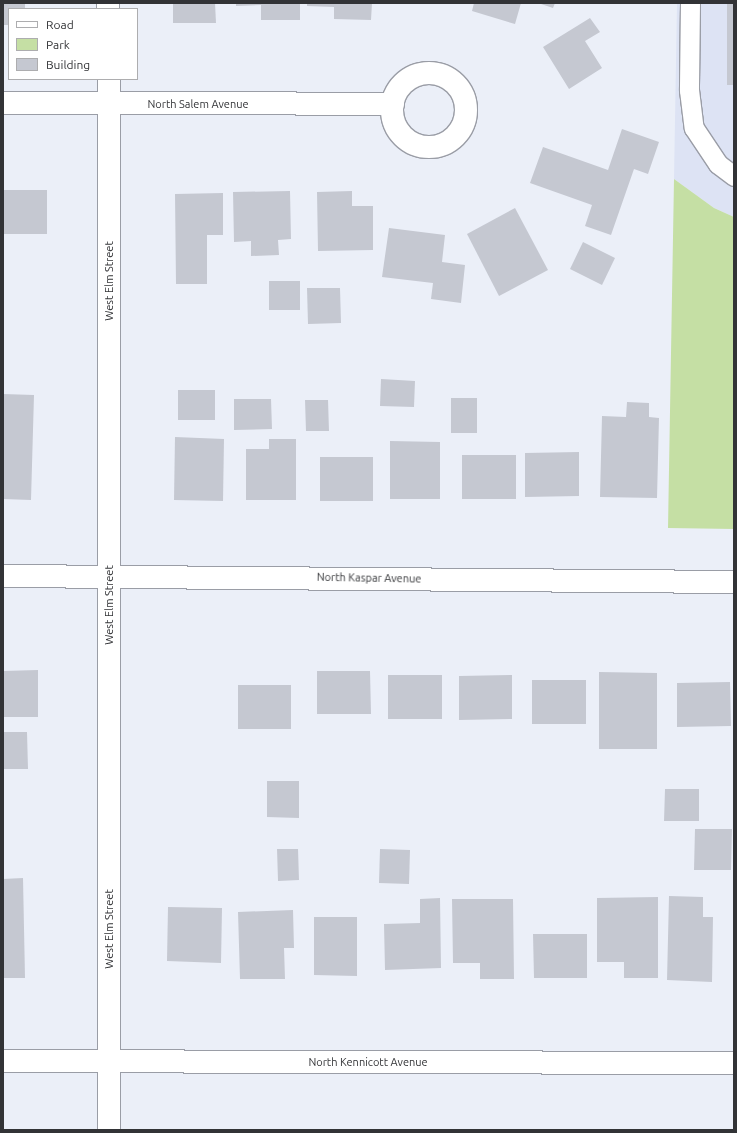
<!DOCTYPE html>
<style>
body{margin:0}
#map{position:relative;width:737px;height:1133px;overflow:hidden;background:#ebeff8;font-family:Ubuntu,sans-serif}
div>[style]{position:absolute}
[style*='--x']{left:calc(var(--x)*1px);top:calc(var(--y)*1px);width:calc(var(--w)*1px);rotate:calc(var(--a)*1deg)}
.built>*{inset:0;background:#dde3f4}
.green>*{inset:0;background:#c5dfa4}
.building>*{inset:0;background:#c5c8d1}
.roads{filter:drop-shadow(1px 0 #9a9da6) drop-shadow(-1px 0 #9a9da6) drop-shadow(0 1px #9a9da6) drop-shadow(0 -1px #9a9da6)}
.service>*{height:19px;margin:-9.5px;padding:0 9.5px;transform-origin:9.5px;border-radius:9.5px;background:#fff}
.minor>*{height:22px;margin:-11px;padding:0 11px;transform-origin:11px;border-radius:11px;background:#fff}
.minor>.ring{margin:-11px;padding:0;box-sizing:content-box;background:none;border:22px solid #fff;border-radius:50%}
.tertiary>*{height:22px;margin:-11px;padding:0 11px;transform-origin:11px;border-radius:11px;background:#fff}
span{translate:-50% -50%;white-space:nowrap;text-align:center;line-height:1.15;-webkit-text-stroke:3px #fff;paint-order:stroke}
.street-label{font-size:11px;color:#323336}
.frame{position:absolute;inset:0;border:4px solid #323336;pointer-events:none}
.legend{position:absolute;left:8px;top:8px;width:130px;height:72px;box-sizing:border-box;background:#fff;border:1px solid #adadaf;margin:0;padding:5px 7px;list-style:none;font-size:12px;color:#323336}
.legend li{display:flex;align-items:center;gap:8px;height:20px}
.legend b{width:20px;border:1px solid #adadaf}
</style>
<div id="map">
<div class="built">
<i style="clip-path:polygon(677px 3px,734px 3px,734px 217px,714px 208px,674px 179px)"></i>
</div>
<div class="green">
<i style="clip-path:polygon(674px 179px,714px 208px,734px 217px,734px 529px,668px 528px)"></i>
</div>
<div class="building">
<i style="clip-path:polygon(3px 3px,25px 3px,25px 9px,9px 9px,9px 25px,3px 25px)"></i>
<i style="clip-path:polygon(173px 3px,215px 3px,216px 23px,173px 23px)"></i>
<i style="clip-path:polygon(236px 3px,300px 3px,300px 20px,261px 20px,261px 5px,236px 6px)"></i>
<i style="clip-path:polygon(307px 3px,372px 3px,371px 20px,334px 19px,334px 7px,307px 6px)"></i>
<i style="clip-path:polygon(474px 3px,521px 3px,515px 24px,472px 11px)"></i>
<i style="clip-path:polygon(538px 3px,555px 3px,553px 8px)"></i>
<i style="clip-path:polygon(727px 3px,734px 3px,734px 85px,727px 85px)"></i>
<i style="clip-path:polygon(590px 18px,600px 32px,585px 41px,602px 68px,569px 89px,543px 47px)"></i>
<i style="clip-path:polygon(622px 129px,659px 142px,648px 174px,634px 169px,611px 235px,585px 226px,592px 205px,530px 183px,543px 147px,608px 170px)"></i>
<i style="clip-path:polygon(3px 190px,47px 190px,47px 234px,3px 234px)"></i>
<i style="clip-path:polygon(290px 191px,291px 239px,278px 240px,279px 255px,251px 256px,251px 241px,234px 242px,233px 192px)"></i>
<i style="clip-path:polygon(352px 191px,352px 206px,373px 206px,373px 250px,318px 251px,317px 192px)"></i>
<i style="clip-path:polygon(223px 193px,223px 235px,207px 235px,207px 284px,176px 284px,175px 194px)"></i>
<i style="clip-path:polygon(515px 208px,548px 270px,499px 296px,467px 234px)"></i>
<i style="clip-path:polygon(389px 228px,445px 235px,442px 262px,465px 265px,461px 303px,431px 299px,433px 283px,382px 277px)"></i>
<i style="clip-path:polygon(583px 242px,615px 258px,602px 285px,570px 269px)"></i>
<i style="clip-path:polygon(269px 281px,300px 281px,300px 310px,269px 310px)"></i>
<i style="clip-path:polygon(307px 288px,340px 288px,341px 323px,308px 324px)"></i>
<i style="clip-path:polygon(381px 379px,415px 381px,414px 407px,380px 406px)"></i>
<i style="clip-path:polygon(178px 390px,215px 390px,215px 420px,178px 420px)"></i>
<i style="clip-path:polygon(3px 394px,34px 395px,31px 500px,3px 499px)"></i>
<i style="clip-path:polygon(451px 398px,477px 398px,477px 433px,451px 433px)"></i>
<i style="clip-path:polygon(234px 399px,271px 399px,272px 429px,234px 430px)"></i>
<i style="clip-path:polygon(305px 400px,328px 400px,329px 431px,306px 431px)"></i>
<i style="clip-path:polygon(627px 402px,649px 403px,649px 417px,659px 418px,657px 498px,600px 497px,602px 416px,626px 417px)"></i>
<i style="clip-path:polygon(175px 437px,224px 439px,223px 501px,174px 500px)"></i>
<i style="clip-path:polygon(269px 439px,296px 439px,296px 500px,246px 500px,246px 449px,269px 449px)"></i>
<i style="clip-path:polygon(390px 441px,440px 442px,440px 499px,390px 499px)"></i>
<i style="clip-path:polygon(579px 452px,579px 496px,525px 497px,525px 453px)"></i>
<i style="clip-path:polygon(462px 455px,516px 455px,516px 499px,462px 499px)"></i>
<i style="clip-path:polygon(320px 457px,373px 457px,373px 501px,320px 501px)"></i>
<i style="clip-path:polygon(38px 670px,38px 717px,3px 717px,3px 671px)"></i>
<i style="clip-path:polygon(317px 671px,370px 671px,371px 714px,317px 714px)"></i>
<i style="clip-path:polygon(599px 672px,657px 673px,657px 749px,599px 749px)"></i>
<i style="clip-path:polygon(388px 675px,442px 675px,442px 719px,388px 719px)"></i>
<i style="clip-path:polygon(512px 675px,512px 719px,459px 720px,459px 676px)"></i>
<i style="clip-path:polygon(532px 680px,586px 680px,586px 724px,532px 724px)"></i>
<i style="clip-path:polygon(730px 682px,731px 726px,677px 727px,677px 683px)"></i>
<i style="clip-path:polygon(238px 685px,291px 685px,291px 729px,238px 729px)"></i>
<i style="clip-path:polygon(3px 732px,27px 732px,28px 769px,3px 769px)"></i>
<i style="clip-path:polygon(267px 781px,299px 781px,299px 818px,267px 817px)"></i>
<i style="clip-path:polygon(665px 789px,699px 789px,699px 821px,664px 821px)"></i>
<i style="clip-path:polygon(695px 829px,732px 829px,731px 870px,694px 870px)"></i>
<i style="clip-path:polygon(277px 849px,298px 849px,299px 880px,278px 881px)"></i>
<i style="clip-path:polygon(380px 849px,410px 850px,409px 884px,379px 883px)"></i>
<i style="clip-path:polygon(23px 878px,25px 978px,3px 978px,3px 879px)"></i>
<i style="clip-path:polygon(669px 896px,703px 897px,703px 917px,713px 917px,712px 982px,667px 980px)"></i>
<i style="clip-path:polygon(658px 897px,658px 978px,624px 978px,624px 962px,597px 962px,597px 898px)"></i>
<i style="clip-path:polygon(440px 898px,441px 968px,385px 970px,384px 924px,420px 923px,420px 899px)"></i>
<i style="clip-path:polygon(452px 899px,513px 899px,514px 979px,480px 979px,480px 963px,453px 963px)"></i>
<i style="clip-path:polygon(168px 907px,222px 908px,221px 963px,167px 961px)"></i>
<i style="clip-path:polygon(293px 910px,294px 948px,284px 948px,285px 979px,240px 979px,238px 912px)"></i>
<i style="clip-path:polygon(314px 917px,357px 917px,357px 976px,314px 975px)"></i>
<i style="clip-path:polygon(533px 934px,587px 934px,587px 978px,534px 978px)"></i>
</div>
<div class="roads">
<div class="service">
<i style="--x:690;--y:3;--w:87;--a:90.7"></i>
<i style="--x:689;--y:90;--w:38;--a:83"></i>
<i style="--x:694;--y:128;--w:43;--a:56.3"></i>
<i style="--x:718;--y:164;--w:20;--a:37"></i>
</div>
<div class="minor">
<i style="--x:108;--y:3;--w:6;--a:90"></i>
<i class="ring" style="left:392px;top:73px;width:52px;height:52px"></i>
<i style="--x:109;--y:79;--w:1051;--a:90"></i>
<i style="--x:3;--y:103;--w:390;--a:0.1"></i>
<i style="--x:3;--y:576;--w:731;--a:0.47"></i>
</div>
<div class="tertiary">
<i style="--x:3;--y:1061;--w:731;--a:0.16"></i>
</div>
</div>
<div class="street-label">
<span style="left:198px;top:104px">North Salem Avenue</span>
<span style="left:109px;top:281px;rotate:-90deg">West Elm Street</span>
<span style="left:369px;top:578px;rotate:1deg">North Kaspar Avenue</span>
<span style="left:109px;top:605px;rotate:-90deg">West Elm Street</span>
<span style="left:109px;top:929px;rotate:-90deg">West Elm Street</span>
<span style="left:368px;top:1062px">North Kennicott Avenue</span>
</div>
<div class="frame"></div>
<ul class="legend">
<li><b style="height:5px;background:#fff"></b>Road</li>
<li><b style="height:11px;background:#c5dfa4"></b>Park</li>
<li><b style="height:11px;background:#c5c8d1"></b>Building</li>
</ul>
</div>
